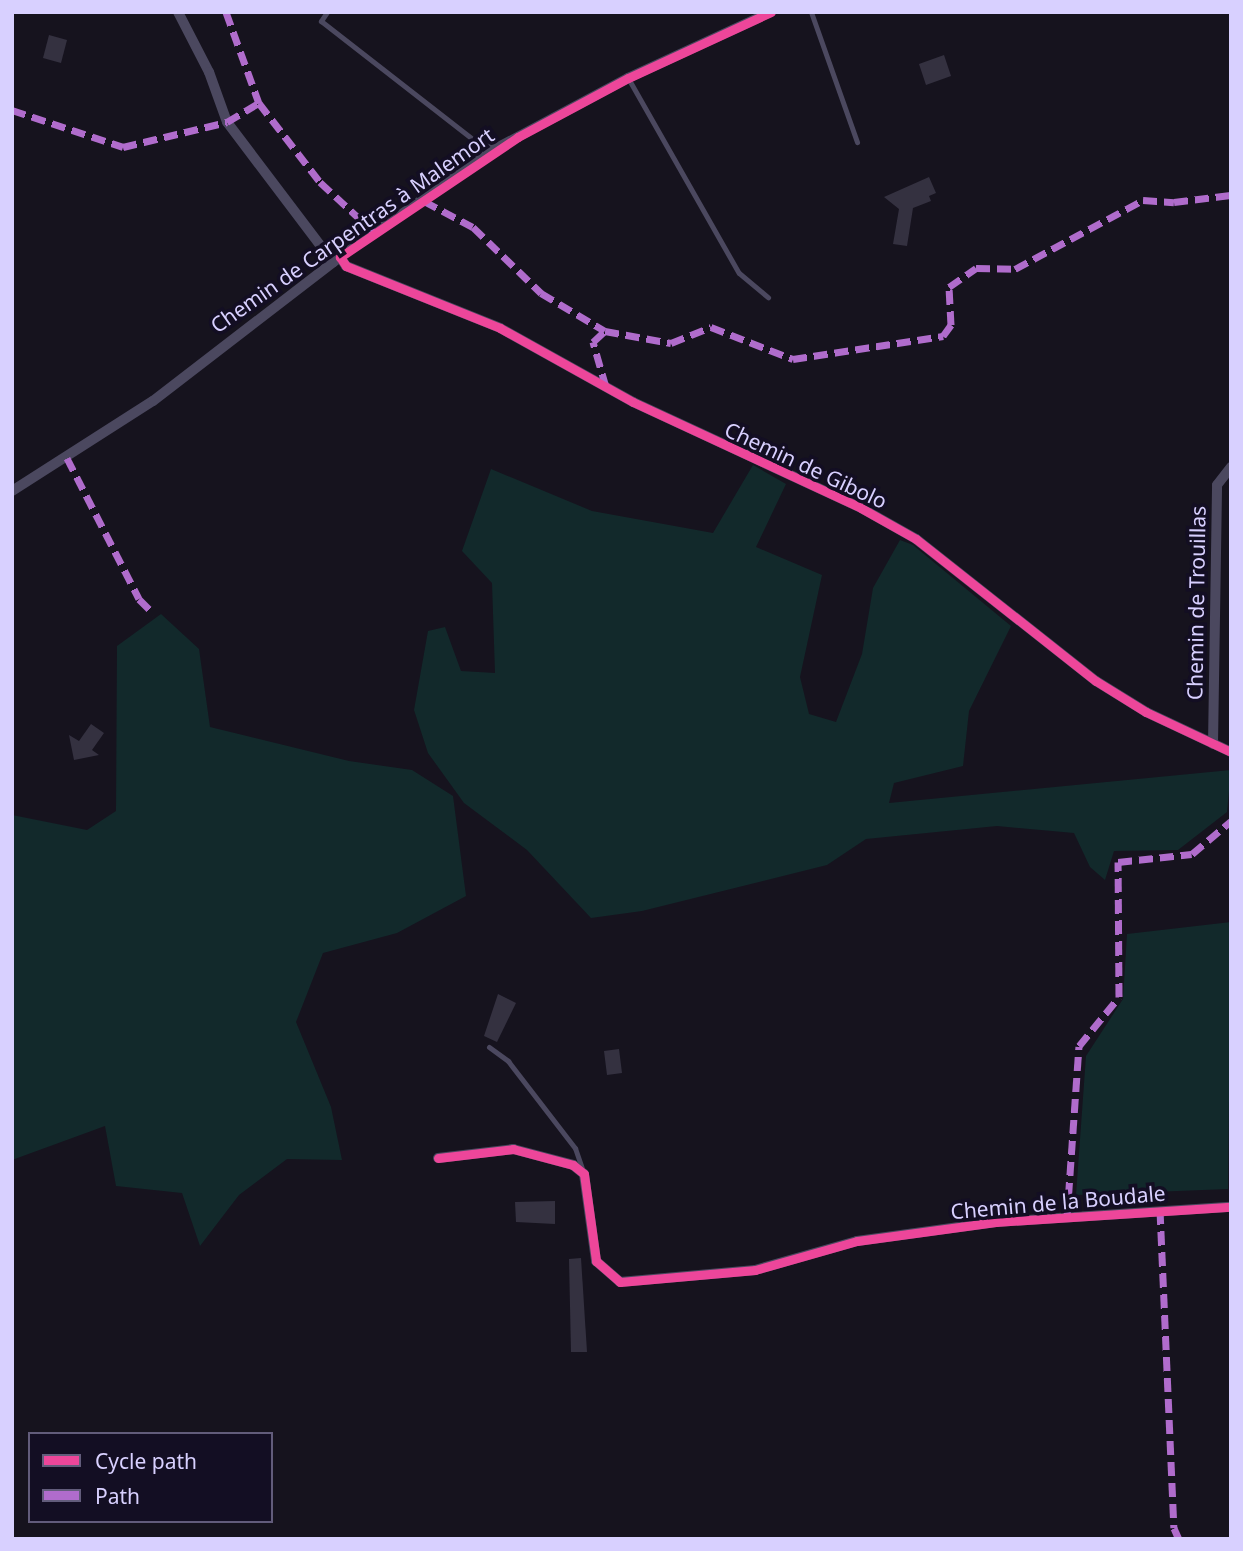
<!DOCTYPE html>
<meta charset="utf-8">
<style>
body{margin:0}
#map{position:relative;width:1243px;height:1551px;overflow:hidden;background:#16131e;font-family:"Noto Sans",sans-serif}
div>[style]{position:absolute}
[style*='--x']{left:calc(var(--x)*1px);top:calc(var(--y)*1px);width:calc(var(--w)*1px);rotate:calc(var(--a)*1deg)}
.green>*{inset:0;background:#12292b}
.building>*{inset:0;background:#343140}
.lane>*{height:5px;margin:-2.5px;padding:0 2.5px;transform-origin:2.5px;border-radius:2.5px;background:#4b485f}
.street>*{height:10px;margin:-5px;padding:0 5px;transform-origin:5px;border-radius:5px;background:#4b485f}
.quiet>*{height:7px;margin-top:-3.5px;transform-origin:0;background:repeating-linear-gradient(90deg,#b06ccc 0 14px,transparent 0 21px)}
.cycleway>*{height:9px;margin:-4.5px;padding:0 4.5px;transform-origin:4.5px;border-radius:4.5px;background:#ed469a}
span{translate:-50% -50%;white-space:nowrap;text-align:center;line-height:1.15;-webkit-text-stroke:7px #130e23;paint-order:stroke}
.street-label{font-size:21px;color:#d8d0ff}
.frame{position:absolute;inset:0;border:14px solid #d8d0ff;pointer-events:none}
.legend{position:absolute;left:28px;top:1432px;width:245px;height:91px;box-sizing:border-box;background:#130e23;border:2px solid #625c7b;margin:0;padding:9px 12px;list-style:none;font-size:21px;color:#d8d0ff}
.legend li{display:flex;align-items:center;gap:14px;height:35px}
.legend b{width:35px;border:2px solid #625c7b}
</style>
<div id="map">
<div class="green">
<i style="clip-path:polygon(753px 465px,786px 484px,756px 547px,822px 575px,800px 677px,809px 714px,836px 722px,862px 654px,873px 588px,900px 540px,913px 545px,1011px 626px,969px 711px,963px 766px,894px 783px,889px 803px,1231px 770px,1227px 812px,1178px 850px,1114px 851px,1105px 880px,1090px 867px,1074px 833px,997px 826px,866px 839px,827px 865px,642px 911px,591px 918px,527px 850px,464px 803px,428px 753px,414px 710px,428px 631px,445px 627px,461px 671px,495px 673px,492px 583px,462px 551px,491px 469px,592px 511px,713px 533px)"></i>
<i style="clip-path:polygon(161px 614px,199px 649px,210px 727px,349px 761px,412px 770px,453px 796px,466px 896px,397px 933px,323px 953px,296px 1022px,331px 1107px,342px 1160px,287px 1159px,239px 1195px,200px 1246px,182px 1193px,116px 1186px,105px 1126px,12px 1160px,12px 815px,87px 830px,116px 811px,117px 646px)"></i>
<i style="clip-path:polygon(1231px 922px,1228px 1189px,1076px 1195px,1086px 1056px,1123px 999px,1127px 934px)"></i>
</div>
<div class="building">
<i style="clip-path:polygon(49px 35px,67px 40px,61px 63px,43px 58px)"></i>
<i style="clip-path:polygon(944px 55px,951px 76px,926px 85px,919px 64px)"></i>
<i style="clip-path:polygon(929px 177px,936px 193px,929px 196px,931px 201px,913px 208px,907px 246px,893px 244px,899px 209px,884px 197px)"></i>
<i style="clip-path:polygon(91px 724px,104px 733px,92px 750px,99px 755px,74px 760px,69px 735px,79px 741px)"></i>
<i style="clip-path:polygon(498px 994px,516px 1003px,497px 1042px,484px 1036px)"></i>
<i style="clip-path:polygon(619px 1049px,622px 1073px,607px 1075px,604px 1051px)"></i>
<i style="clip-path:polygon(555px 1201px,555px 1224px,516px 1222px,515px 1202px)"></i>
<i style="clip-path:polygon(581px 1258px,587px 1352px,571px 1352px,569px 1259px)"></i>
</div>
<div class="lane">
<i style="--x:327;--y:12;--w:11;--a:124"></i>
<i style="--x:321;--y:21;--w:194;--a:37.9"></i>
<i style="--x:474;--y:140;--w:23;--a:23"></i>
<i style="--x:811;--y:12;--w:138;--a:70.5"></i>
<i style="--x:628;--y:78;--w:224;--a:60.4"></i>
<i style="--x:739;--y:273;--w:38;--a:40"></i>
<i style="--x:489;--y:1047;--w:24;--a:36"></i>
<i style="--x:508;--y:1061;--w:110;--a:52.4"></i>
<i style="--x:575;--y:1148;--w:24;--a:71"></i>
</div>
<div class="street">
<i style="--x:178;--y:12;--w:68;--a:62.7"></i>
<i style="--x:209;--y:72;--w:53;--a:70.2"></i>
<i style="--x:227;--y:122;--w:176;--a:52.9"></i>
<i style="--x:340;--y:257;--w:11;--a:56"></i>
<i style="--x:346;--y:266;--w:166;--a:21.9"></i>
<i style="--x:500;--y:328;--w:152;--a:29.1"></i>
<i style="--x:633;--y:402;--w:251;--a:24.9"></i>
<i style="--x:861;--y:508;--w:63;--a:29.4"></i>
<i style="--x:916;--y:539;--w:229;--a:38.3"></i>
<i style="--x:1096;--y:681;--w:59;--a:31.8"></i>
<i style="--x:1146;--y:712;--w:94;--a:25.2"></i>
<i style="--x:12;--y:491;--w:167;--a:-32.6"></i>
<i style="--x:153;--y:401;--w:236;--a:-37.6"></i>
<i style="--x:340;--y:257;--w:189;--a:-34.9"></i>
<i style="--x:495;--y:149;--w:151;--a:-28.1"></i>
<i style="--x:628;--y:78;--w:157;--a:-24.8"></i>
<i style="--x:1213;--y:744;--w:259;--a:-89.1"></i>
<i style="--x:1217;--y:485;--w:23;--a:-52"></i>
<i style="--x:438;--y:1158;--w:76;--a:-6.8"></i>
<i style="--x:513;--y:1149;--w:62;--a:14.9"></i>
<i style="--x:573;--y:1165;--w:14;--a:39"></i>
<i style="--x:584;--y:1174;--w:88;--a:82.1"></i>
<i style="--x:596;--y:1261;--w:32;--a:41"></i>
<i style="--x:620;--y:1282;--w:136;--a:-5.1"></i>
<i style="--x:755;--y:1270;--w:106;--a:-15.9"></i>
<i style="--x:857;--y:1241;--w:140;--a:-7.8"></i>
<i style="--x:996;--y:1222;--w:235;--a:-3.7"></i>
</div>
<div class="quiet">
<i style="--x:226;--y:12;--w:97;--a:70.1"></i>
<i style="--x:259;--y:103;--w:100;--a:52.3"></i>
<i style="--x:320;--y:182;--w:75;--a:42.8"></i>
<i style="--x:12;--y:110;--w:117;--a:18.4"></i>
<i style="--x:123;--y:147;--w:107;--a:-13.5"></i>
<i style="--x:227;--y:122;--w:37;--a:-31"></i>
<i style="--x:424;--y:201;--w:55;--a:28"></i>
<i style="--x:473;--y:227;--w:95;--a:44.1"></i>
<i style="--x:541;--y:293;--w:74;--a:30.7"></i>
<i style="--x:606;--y:387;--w:47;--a:-106.1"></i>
<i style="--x:593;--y:342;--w:16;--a:-43"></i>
<i style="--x:605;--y:331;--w:67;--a:10.3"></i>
<i style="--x:671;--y:343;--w:43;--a:-21.8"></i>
<i style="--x:711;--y:327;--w:88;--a:21.3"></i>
<i style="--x:793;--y:359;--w:152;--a:-8.7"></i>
<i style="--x:943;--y:336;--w:14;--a:-54"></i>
<i style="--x:951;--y:325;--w:38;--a:-93"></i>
<i style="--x:949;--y:287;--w:33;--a:-35"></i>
<i style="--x:976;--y:268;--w:39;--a:1"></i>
<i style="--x:1015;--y:269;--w:145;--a:-28.3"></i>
<i style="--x:1143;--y:200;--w:31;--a:4"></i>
<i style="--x:1174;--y:202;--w:57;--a:-7"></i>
<i style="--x:67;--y:458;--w:158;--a:62.9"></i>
<i style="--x:139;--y:599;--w:21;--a:45"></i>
<i style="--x:1160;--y:1210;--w:318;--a:87.5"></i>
<i style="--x:1174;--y:1528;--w:12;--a:66"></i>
<i style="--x:1067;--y:1217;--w:171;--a:-86"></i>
<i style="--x:1079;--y:1046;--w:63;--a:-50.8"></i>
<i style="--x:1119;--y:997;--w:135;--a:-90.4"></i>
<i style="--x:1118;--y:862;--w:74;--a:-6.2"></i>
<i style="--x:1192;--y:854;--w:51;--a:-40.2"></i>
</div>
<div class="cycleway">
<i style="--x:771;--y:12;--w:157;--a:155.2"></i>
<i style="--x:628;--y:78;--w:125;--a:151.8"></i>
<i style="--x:518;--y:137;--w:215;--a:146"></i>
<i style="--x:340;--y:257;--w:11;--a:56"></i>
<i style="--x:346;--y:266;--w:166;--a:21.9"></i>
<i style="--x:500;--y:328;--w:152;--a:29.1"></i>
<i style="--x:633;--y:402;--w:251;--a:24.9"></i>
<i style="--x:861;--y:508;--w:63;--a:29.4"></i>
<i style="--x:916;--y:539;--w:229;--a:38.3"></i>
<i style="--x:1096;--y:681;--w:59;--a:31.8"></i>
<i style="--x:1146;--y:712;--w:94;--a:25.2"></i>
<i style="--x:438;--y:1158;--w:76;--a:-6.8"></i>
<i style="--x:513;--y:1149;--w:62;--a:14.9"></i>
<i style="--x:573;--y:1165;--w:14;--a:39"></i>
<i style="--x:584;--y:1174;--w:88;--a:82.1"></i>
<i style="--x:596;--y:1261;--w:32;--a:41"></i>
<i style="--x:620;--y:1282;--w:136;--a:-5.1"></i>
<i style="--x:755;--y:1270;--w:106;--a:-15.9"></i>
<i style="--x:857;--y:1241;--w:140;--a:-7.8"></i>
<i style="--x:996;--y:1222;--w:235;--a:-3.7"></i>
</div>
<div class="street-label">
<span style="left:352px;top:230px;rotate:-35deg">Chemin de Carpentras à Malemort</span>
<span style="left:806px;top:465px;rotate:25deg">Chemin de Gibolo</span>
<span style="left:1196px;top:603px;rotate:-89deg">Chemin de Trouillas</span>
<span style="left:1058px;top:1202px;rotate:-5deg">Chemin de la Boudale</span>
</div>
<div class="frame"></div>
<ul class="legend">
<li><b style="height:9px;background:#ed469a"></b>Cycle path</li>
<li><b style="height:9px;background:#b06ccc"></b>Path</li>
</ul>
</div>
